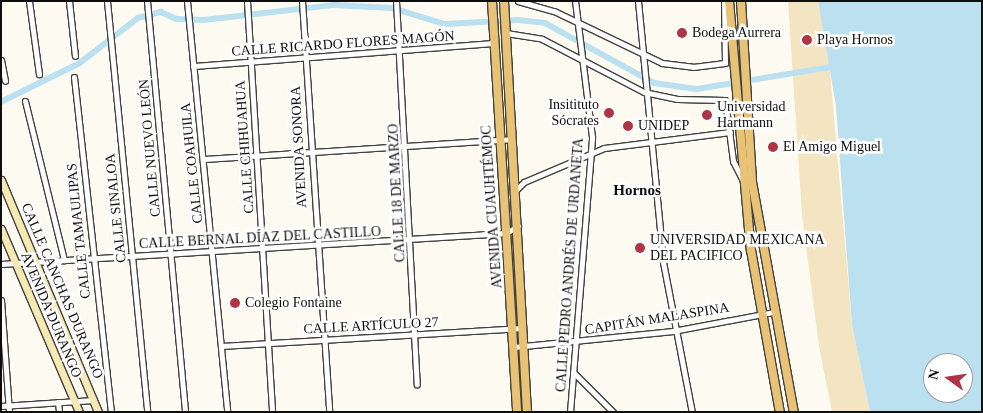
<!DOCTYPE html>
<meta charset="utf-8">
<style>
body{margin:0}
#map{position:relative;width:983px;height:413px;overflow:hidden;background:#fdfaf1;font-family:"Times New Roman",serif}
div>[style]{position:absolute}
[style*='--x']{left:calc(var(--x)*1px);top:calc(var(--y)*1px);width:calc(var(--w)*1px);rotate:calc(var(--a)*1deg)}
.sand>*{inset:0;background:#f4e5c2}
.pitch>*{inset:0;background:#e5edce}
.water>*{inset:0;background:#bbe0ef}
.canal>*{height:5.5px;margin:-2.75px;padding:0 2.75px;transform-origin:2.75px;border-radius:2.75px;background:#bbe0ef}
.roads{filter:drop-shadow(1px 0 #414141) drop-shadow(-1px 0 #414141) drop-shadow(0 1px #414141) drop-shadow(0 -1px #414141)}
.minor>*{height:5px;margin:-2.5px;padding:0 2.5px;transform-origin:2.5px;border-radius:2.5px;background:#fff}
.secondary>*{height:7px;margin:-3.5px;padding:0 3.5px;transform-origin:3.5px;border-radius:3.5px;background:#f6e9b3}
.primary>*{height:8px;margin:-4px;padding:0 4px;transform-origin:4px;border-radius:4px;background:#e9c375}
.dots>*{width:14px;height:14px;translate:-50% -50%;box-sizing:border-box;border:2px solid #fff;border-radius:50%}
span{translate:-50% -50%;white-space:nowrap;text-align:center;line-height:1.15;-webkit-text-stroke:5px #fff;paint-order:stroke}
.poi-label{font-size:14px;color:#0e0e0e}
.left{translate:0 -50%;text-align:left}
.right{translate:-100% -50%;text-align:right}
.street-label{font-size:14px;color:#0e0e0e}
.neighbourhood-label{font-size:15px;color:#0e0e0e;font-weight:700}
.frame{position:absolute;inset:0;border:2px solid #0e0e0e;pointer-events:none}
.north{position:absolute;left:923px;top:353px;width:50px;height:50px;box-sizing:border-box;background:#fff;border:1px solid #9f9f9f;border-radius:50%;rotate:284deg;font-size:14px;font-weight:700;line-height:20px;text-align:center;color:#0e0e0e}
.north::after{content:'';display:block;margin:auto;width:18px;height:22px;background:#ae3545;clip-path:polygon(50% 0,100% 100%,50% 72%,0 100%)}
</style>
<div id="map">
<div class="sand">
<i style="clip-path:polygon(788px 1px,818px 1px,828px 48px,852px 325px,870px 412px,832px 412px,819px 346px,802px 215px)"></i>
</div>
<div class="pitch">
<i style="clip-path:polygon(733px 231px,736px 248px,707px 253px,704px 236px)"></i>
</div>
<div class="water">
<i style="clip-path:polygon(evenodd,818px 1px,982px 1px,982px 412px,870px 412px,852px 325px,836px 106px,818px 1px,933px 363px,963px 363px,963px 393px,933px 393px,933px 363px)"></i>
</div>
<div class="canal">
<i style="--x:1;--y:102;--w:88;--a:-26.3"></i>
<i style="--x:80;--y:63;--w:73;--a:-37.8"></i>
<i style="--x:138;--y:18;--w:24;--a:-15"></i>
<i style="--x:161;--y:12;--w:17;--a:24"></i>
<i style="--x:177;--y:19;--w:27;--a:2"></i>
<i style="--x:204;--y:20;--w:131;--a:-6.6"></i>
<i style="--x:334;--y:5;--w:58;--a:3"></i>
<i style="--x:392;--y:8;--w:55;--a:16.8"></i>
<i style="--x:445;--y:24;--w:73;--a:-3.1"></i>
<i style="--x:518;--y:20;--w:27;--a:6"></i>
<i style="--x:545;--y:23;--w:124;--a:28.8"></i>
<i style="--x:654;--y:83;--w:43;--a:7.9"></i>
<i style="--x:697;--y:89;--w:143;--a:-9.3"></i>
</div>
<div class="roads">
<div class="minor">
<i style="--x:29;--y:1;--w:74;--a:82.2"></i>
<i style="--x:69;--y:1;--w:55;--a:83.8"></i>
<i style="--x:107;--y:1;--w:413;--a:84.4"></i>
<i style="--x:147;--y:1;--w:413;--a:84.7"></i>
<i style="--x:187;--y:1;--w:413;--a:84.4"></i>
<i style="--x:247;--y:1;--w:412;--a:86.5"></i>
<i style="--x:302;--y:1;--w:412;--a:86.2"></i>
<i style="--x:396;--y:1;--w:384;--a:86.9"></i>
<i style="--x:518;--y:1;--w:37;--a:16"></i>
<i style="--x:554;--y:11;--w:120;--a:25.7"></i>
<i style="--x:662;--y:63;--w:31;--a:7"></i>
<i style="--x:693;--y:67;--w:32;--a:-7"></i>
<i style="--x:725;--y:63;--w:62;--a:-90.9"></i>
<i style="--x:638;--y:1;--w:262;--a:84.5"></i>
<i style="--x:663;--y:262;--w:153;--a:79.1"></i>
<i style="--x:506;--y:33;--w:36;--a:9"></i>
<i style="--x:542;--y:39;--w:115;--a:27.5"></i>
<i style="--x:644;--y:92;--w:34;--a:12"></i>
<i style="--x:677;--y:99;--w:48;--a:1.2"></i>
<i style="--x:725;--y:100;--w:62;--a:82.5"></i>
<i style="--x:733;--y:161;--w:25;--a:63"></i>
<i style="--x:1;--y:60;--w:21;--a:79"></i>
<i style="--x:193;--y:66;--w:302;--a:-4.4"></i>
<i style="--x:74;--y:77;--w:337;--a:83.7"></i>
<i style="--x:25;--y:101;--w:164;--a:76.2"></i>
<i style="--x:203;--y:159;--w:309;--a:-3.7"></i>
<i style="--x:515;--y:191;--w:13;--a:-45"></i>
<i style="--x:524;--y:182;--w:87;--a:-23"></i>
<i style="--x:604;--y:148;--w:127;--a:-7.2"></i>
<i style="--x:1;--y:264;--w:506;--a:-3.51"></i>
<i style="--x:506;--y:233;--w:14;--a:-30"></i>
<i style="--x:1;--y:300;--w:112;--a:85.9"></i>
<i style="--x:221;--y:346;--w:302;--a:-3.4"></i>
<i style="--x:514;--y:347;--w:160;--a:-5.7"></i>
<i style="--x:673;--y:331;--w:103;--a:-10.7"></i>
<i style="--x:573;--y:372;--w:57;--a:45"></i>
<i style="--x:58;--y:402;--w:10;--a:84"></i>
<i style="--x:1;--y:406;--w:93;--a:-3.7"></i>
<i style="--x:570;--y:412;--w:276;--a:-85.4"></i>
<i style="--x:592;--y:137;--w:137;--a:-97.1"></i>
</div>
<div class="secondary">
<i style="--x:1;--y:180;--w:251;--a:67.3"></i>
<i style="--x:1;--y:229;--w:199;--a:66.9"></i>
</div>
<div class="primary">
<i style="--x:492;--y:1;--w:412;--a:86.5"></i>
<i style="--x:504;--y:1;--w:412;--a:86.8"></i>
<i style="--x:729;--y:1;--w:250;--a:85"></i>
<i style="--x:751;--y:250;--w:165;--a:79.9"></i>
<i style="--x:741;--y:1;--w:181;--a:86.5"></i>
<i style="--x:752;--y:182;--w:234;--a:79.7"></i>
</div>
</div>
<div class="dots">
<i style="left:682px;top:33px;background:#ae3545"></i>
<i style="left:807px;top:40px;background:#ae3545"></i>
<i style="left:609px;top:113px;background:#ae3545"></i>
<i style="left:707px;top:115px;background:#ae3545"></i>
<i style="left:628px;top:126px;background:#ae3545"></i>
<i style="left:773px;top:147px;background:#ae3545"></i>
<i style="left:640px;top:248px;background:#ae3545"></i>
<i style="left:235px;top:303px;background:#ae3545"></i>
</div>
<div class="poi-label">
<span class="left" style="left:692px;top:33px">Bodega Aurrera</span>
<span class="left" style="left:817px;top:40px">Playa Hornos</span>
<span class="right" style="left:599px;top:113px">Insitituto<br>Sócrates</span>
<span class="left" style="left:717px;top:115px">Universidad<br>Hartmann</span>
<span class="left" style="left:638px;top:126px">UNIDEP</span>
<span class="left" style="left:783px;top:147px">El Amigo Miguel</span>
<span class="left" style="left:650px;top:248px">UNIVERSIDAD MEXICANA<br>DEL PACIFICO</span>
<span class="left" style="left:245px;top:303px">Colegio Fontaine</span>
</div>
<div class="street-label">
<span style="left:343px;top:44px;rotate:-4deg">CALLE RICARDO FLORES MAGÓN</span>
<span style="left:245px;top:147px;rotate:-94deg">CALLE CHIHUAHUA</span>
<span style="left:299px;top:147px;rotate:-93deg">AVENIDA SONORA</span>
<span style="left:150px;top:148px;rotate:-95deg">CALLE NUEVO LEÓN</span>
<span style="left:192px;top:163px;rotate:-96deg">CALLE COAHUILA</span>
<span style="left:397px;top:193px;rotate:-93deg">CALLE 18 DE MARZO</span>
<span style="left:492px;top:207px;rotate:-94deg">AVENIDA CUAUHTÉMOC</span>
<span style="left:116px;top:208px;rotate:-96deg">CALLE SINALOA</span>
<span style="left:79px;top:231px;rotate:-96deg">CALLE TAMAULIPAS</span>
<span style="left:260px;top:238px;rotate:-3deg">CALLE BERNAL DÍAZ DEL CASTILLO</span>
<span style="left:570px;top:265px;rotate:-86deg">CALLE PEDRO ANDRÉS DE URDANETA</span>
<span style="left:62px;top:291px;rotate:67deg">CALLE CANCHAS DURANGO</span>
<span style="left:51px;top:315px;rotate:67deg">AVENIDA DURANGO</span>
<span style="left:657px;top:319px;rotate:-9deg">CAPITÁN MALASPINA</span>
<span style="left:371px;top:326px;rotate:-3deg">CALLE ARTÍCULO 27</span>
</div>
<div class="neighbourhood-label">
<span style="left:637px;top:191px">Hornos</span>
</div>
<div class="frame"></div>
<div class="north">N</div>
</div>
